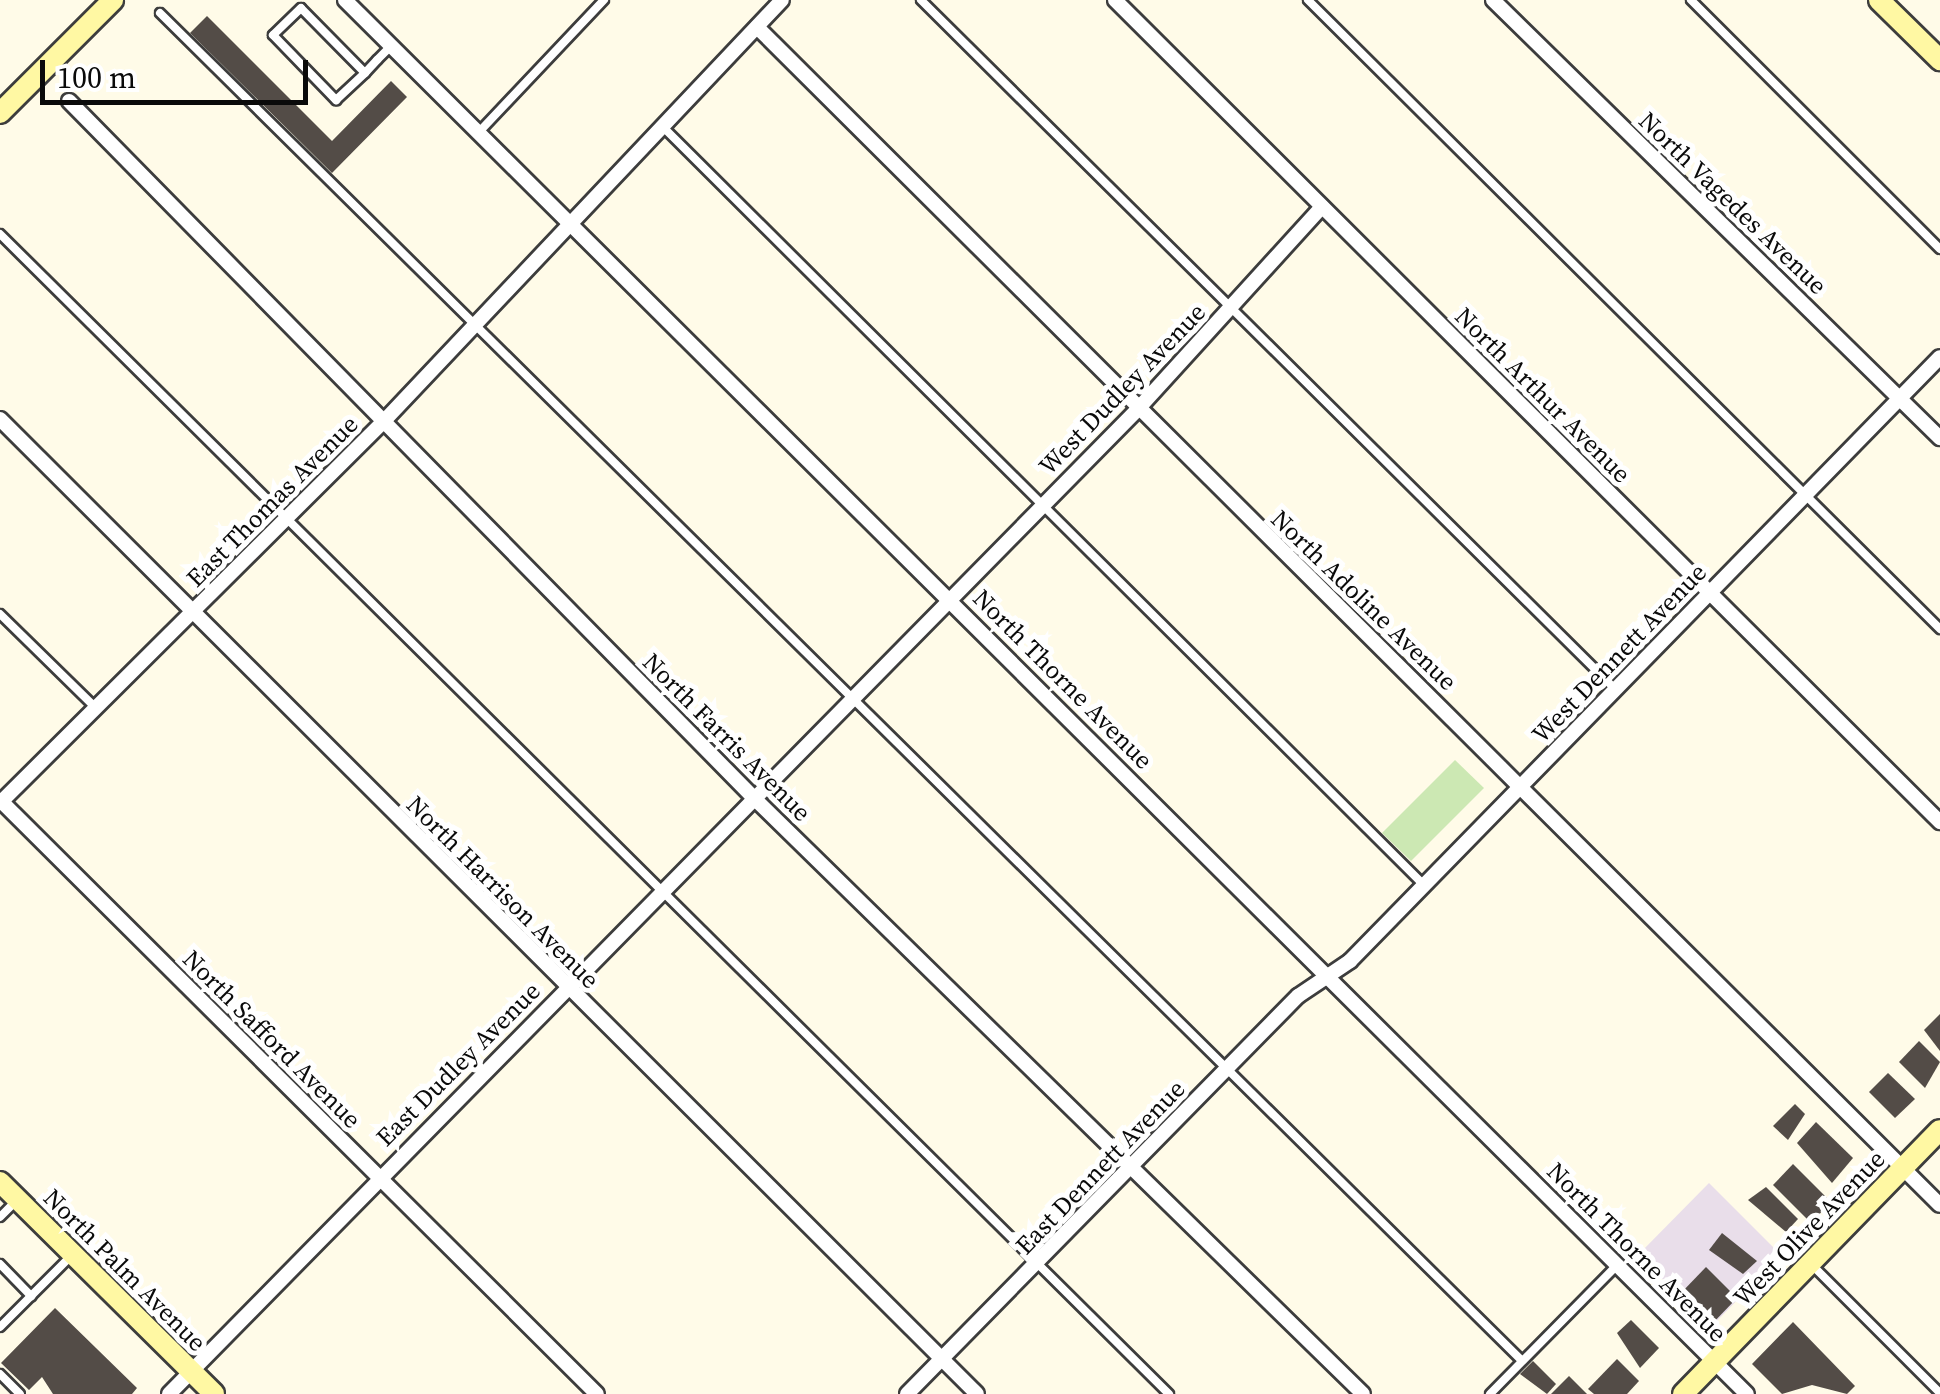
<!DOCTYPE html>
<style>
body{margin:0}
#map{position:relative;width:1940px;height:1394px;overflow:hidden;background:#fffbe8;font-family:"Source Serif 4",serif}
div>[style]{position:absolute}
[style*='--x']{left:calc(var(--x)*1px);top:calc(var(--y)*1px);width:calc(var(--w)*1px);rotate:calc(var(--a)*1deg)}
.industrial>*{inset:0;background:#e9deea}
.green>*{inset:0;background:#cce8b3}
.building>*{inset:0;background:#534c47}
.roads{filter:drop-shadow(2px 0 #3d3d3d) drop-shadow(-2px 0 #3d3d3d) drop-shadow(0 2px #3d3d3d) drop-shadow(0 -2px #3d3d3d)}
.lane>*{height:8px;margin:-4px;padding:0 4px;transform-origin:4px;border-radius:4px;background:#fff}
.street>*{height:14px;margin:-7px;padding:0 7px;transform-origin:7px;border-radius:7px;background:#fff}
.secondary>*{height:20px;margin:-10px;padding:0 10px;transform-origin:10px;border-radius:10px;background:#fff8a3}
span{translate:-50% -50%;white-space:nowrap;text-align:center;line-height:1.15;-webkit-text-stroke:10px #fff;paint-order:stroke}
.street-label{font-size:25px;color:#0a0a0a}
.scale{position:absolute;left:40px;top:60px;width:268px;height:45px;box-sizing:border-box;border:5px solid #0a0a0a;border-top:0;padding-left:12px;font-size:30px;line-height:35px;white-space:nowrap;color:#0a0a0a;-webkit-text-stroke:8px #fff;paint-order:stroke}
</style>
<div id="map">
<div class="industrial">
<i style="clip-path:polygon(1709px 1183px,1781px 1255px,1711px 1327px,1638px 1255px)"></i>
</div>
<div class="green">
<i style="clip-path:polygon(1455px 760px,1484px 788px,1411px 861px,1382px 833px)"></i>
</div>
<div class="building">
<i style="clip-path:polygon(207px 16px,332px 141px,391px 81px,407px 97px,332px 173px,190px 33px)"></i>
<i style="clip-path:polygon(1940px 1014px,1940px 1051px,1924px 1030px)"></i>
<i style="clip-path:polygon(1919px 1041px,1940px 1062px,1925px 1088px,1899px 1062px)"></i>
<i style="clip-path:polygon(1888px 1073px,1915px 1099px,1895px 1118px,1869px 1092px)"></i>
<i style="clip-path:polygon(1795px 1104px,1805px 1114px,1788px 1140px,1773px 1126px)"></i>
<i style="clip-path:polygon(1816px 1122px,1853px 1158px,1832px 1183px,1797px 1143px)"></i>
<i style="clip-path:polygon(1793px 1164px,1831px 1202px,1811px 1223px,1773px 1185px)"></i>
<i style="clip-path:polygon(1766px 1187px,1798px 1219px,1786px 1232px,1748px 1200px)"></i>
<i style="clip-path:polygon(1722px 1233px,1757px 1261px,1743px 1274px,1709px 1250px)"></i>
<i style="clip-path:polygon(1706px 1267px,1737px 1298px,1711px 1325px,1680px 1294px)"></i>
<i style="clip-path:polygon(55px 1308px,137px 1388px,132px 1394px,53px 1394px,42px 1377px,29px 1390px,1px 1363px)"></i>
<i style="clip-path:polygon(1631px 1320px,1659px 1348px,1640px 1368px,1617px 1333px)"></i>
<i style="clip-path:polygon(1793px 1322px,1855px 1386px,1847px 1394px,1812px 1385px,1782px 1394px,1752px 1364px)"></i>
<i style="clip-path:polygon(1617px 1359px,1639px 1381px,1627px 1394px,1594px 1394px,1588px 1389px)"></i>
<i style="clip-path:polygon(1533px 1361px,1556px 1384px,1547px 1394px,1520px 1374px)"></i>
<i style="clip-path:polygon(1569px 1376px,1587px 1394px,1551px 1394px)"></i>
</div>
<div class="roads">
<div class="lane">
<i style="--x:921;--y:0;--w:978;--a:44.79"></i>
<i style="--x:1308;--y:0;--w:892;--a:44.86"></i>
<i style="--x:1691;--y:0;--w:352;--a:45"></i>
<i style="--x:160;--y:13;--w:1916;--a:44.7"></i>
<i style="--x:365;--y:73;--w:91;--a:-134.6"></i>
<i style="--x:301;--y:8;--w:39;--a:136"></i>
<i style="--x:273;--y:35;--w:91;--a:45.9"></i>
<i style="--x:336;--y:100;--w:40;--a:-43"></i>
<i style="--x:365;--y:73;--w:18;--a:-47"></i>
<i style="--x:377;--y:60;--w:20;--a:-45"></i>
<i style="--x:661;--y:125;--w:1077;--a:44.89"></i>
<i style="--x:479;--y:132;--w:182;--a:-46.6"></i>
<i style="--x:0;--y:234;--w:1647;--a:44.78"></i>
<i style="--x:0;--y:614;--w:133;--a:44.4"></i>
<i style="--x:0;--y:1217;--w:21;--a:-45"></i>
<i style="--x:0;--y:1264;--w:45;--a:45.9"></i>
<i style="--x:1812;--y:1265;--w:181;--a:45"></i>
<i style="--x:0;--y:1327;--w:100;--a:-45"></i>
<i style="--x:0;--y:1374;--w:28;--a:45"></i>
<i style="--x:1490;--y:1394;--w:181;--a:-45.4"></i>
</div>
<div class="street">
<i style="--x:345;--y:0;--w:1977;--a:44.84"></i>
<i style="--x:1115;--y:0;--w:1165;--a:44.9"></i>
<i style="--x:1493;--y:0;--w:626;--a:44.42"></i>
<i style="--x:757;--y:27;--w:1669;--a:44.88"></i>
<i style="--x:69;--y:101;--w:980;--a:45.5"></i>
<i style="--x:756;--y:800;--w:849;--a:44.38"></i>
<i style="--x:0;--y:419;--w:1380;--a:44.94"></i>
<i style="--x:0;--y:800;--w:842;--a:44.86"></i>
<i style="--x:0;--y:803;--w:542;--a:-44.85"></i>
<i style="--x:384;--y:421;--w:579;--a:-46.61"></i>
<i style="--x:169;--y:1394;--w:1380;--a:-45.47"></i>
<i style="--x:1137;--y:410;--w:275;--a:-47.7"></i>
<i style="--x:907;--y:1394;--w:558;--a:-45.51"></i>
<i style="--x:1298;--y:996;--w:63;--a:-33.9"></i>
<i style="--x:1350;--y:961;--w:844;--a:-45.67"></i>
</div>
<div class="secondary">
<i style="--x:1879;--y:0;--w:86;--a:44.5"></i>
<i style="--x:0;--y:113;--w:160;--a:-45"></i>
<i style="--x:0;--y:1182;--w:301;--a:44.7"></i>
<i style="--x:1683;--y:1394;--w:368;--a:-45.8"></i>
</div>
</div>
<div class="street-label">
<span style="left:1733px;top:203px;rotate:44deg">North Vagedes Avenue</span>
<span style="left:1122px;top:389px;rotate:-46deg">West Dudley Avenue</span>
<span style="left:1543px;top:395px;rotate:45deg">North Arthur Avenue</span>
<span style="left:272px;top:501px;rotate:-45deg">East Thomas Avenue</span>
<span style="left:1364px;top:600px;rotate:44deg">North Adoline Avenue</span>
<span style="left:1619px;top:653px;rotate:-46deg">West Dennett Avenue</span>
<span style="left:1063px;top:679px;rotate:45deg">North Thorne Avenue</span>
<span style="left:727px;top:737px;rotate:45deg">North Farris Avenue</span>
<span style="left:503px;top:892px;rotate:45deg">North Harrison Avenue</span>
<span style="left:272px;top:1039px;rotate:45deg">North Safford Avenue</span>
<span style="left:458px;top:1064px;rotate:-45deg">East Dudley Avenue</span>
<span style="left:1100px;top:1167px;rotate:-46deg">East Dennett Avenue</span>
<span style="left:1809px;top:1228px;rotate:-46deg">West Olive Avenue</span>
<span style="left:1637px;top:1252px;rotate:45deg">North Thorne Avenue</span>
<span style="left:125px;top:1270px;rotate:45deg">North Palm Avenue</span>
</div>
<div class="scale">100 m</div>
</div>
